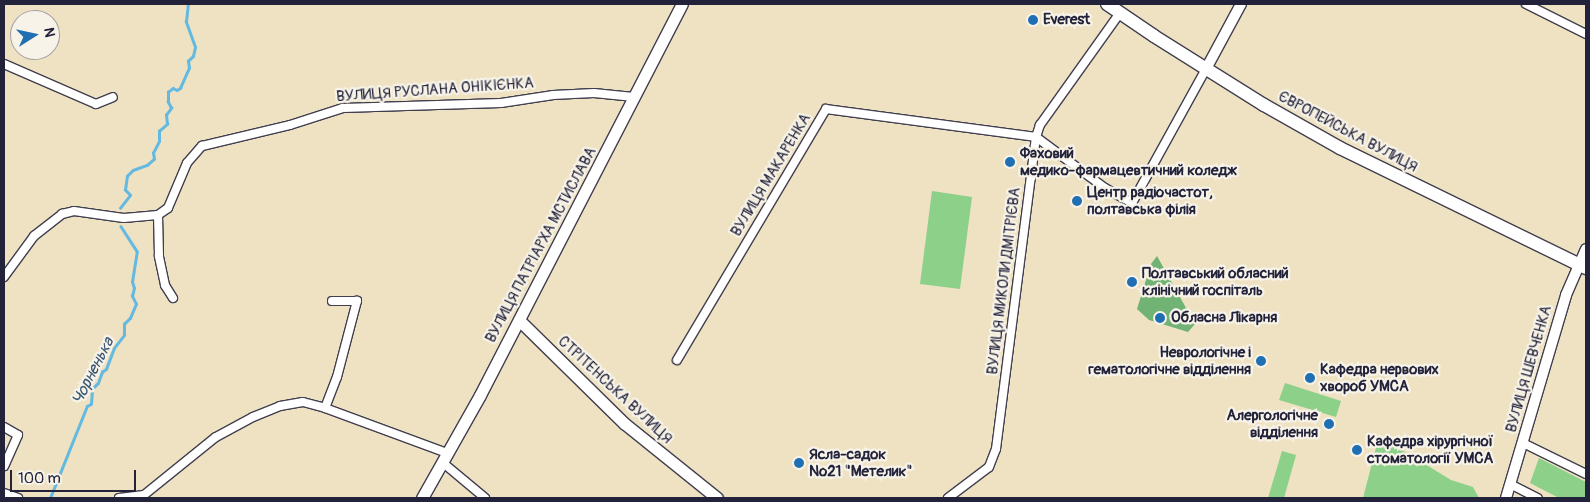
<!DOCTYPE html>
<meta charset="utf-8">
<style>
body{margin:0}
#map{position:relative;width:1590px;height:502px;overflow:hidden;background:#eee2c3;font-family:Pangolin,sans-serif}
div>[style]{position:absolute}
[style*='--x']{left:calc(var(--x)*1px);top:calc(var(--y)*1px);width:calc(var(--w)*1px);rotate:calc(var(--a)*1deg)}
.green>*{inset:0;background:#8cd089}
.forest>*{inset:0;background:#71b275}
.stream>*{height:2.5px;margin:-1.25px;padding:0 1.25px;transform-origin:1.25px;border-radius:1.25px;background:#64b9e1}
.roads{filter:drop-shadow(1px 0 #413f4f) drop-shadow(-1px 0 #413f4f) drop-shadow(0 1px #413f4f) drop-shadow(0 -1px #413f4f)}
.minor>*{height:8px;margin:-4px;padding:0 4px;transform-origin:4px;border-radius:4px;background:#fff}
.tertiary>*{height:10px;margin:-5px;padding:0 5px;transform-origin:5px;border-radius:5px;background:#fff}
.secondary>*{height:11px;margin:-5.5px;padding:0 5.5px;transform-origin:5.5px;border-radius:5.5px;background:#fff}
.primary>*{height:12px;margin:-6px;padding:0 6px;transform-origin:6px;border-radius:6px;background:#fff}
.dots>*{width:14px;height:14px;translate:-50% -50%;box-sizing:border-box;border:2px solid #f7f3e8;border-radius:50%}
span{translate:-50% -50%;white-space:nowrap;text-align:center;line-height:1.15;-webkit-text-stroke:4.5px #f7f3e8;paint-order:stroke}
.poi-label{font-size:15px;color:#22223b;font-weight:700}
.left{translate:0 -50%;text-align:left}
.right{translate:-100% -50%;text-align:right}
.street-label{font-size:15px;color:#22223b}
.water-label{font-size:16px;color:#395775;font-style:italic}
.frame{position:absolute;inset:0;border:5px solid #22223b;pointer-events:none}
.north{position:absolute;left:10px;top:10px;width:50px;height:50px;box-sizing:border-box;background:#f7f3e8;border:1px solid #a29fa3;border-radius:50%;rotate:80deg;font-size:14px;font-weight:700;line-height:20px;text-align:center;color:#22223b}
.north::after{content:'';display:block;margin:auto;width:18px;height:22px;background:#1f6fb2;clip-path:polygon(50% 0,100% 100%,50% 72%,0 100%)}
.scale{position:absolute;left:10px;top:470px;width:126px;height:22px;box-sizing:border-box;border:2px solid #22223b;border-top:0;padding-left:6px;font-size:15px;line-height:18px;white-space:nowrap;color:#22223b;-webkit-text-stroke:4px #f7f3e8;paint-order:stroke}
</style>
<div id="map">
<div class="green">
<i style="clip-path:polygon(932px 191px,972px 197px,960px 289px,920px 284px)"></i>
<i style="clip-path:polygon(1285px 383px,1341px 401px,1336px 417px,1279px 400px)"></i>
<i style="clip-path:polygon(1379px 436px,1451px 480px,1473px 487px,1479px 498px,1363px 498px)"></i>
<i style="clip-path:polygon(1282px 451px,1296px 455px,1284px 498px,1268px 498px)"></i>
<i style="clip-path:polygon(1539px 458px,1586px 482px,1586px 498px,1559px 498px,1530px 483px)"></i>
</div>
<div class="forest">
<i style="clip-path:polygon(1157px 256px,1195px 324px,1188px 332px,1149px 320px,1137px 309px,1151px 264px)"></i>
</div>
<div class="stream">
<i style="--x:120;--y:208;--w:16;--a:-52"></i>
<i style="--x:130;--y:195;--w:7;--a:-135"></i>
<i style="--x:125;--y:190;--w:14;--a:-82"></i>
<i style="--x:127;--y:176;--w:8;--a:-45"></i>
<i style="--x:133;--y:170;--w:15;--a:-20"></i>
<i style="--x:147;--y:165;--w:9;--a:-41"></i>
<i style="--x:154;--y:159;--w:6;--a:-99"></i>
<i style="--x:153;--y:153;--w:13;--a:-63"></i>
<i style="--x:159;--y:141;--w:10;--a:-90"></i>
<i style="--x:159;--y:131;--w:11;--a:-41"></i>
<i style="--x:167;--y:124;--w:9;--a:-96"></i>
<i style="--x:166;--y:115;--w:9;--a:-54"></i>
<i style="--x:171;--y:108;--w:7;--a:-117"></i>
<i style="--x:168;--y:102;--w:10;--a:-90"></i>
<i style="--x:168;--y:92;--w:6;--a:-39"></i>
<i style="--x:173;--y:88;--w:4;--a:27"></i>
<i style="--x:177;--y:90;--w:4;--a:-34"></i>
<i style="--x:180;--y:88;--w:22;--a:-66"></i>
<i style="--x:189;--y:68;--w:7;--a:-98"></i>
<i style="--x:188;--y:61;--w:7;--a:-45"></i>
<i style="--x:193;--y:56;--w:9;--a:-77"></i>
<i style="--x:195;--y:47;--w:27;--a:-110"></i>
<i style="--x:186;--y:22;--w:18;--a:-84"></i>
<i style="--x:50;--y:498;--w:99;--a:-68.1"></i>
<i style="--x:87;--y:406;--w:4;--a:-27"></i>
<i style="--x:91;--y:404;--w:15;--a:-86"></i>
<i style="--x:92;--y:389;--w:8;--a:-45"></i>
<i style="--x:98;--y:383;--w:12;--a:-70"></i>
<i style="--x:102;--y:372;--w:5;--a:-37"></i>
<i style="--x:106;--y:369;--w:22;--a:-69"></i>
<i style="--x:114;--y:348;--w:16;--a:-52"></i>
<i style="--x:124;--y:335;--w:11;--a:-90"></i>
<i style="--x:124;--y:324;--w:8;--a:-45"></i>
<i style="--x:130;--y:318;--w:15;--a:-67"></i>
<i style="--x:136;--y:304;--w:9;--a:-117"></i>
<i style="--x:132;--y:296;--w:8;--a:-76"></i>
<i style="--x:134;--y:288;--w:6;--a:-108"></i>
<i style="--x:132;--y:282;--w:30;--a:-81"></i>
<i style="--x:137;--y:252;--w:30;--a:-123"></i>
</div>
<div class="roads">
<div class="minor">
<i style="--x:1526;--y:4;--w:67;--a:26.6"></i>
<i style="--x:4;--y:64;--w:100;--a:23.5"></i>
<i style="--x:96;--y:104;--w:18;--a:-22"></i>
<i style="--x:4;--y:277;--w:51;--a:-53.8"></i>
<i style="--x:34;--y:236;--w:36;--a:-38"></i>
<i style="--x:62;--y:214;--w:12;--a:-14"></i>
<i style="--x:74;--y:211;--w:50;--a:8"></i>
<i style="--x:124;--y:218;--w:34;--a:-5"></i>
<i style="--x:173;--y:298;--w:15;--a:-122"></i>
<i style="--x:165;--y:285;--w:30;--a:-102"></i>
<i style="--x:159;--y:256;--w:41;--a:-91.4"></i>
<i style="--x:158;--y:215;--w:12;--a:-35"></i>
<i style="--x:168;--y:208;--w:49;--a:-67.1"></i>
<i style="--x:187;--y:163;--w:23;--a:-49"></i>
<i style="--x:202;--y:146;--w:90;--a:-13.4"></i>
<i style="--x:290;--y:125;--w:56;--a:-17.8"></i>
<i style="--x:343;--y:108;--w:158;--a:-1.8"></i>
<i style="--x:501;--y:103;--w:53;--a:-8.7"></i>
<i style="--x:553;--y:95;--w:41;--a:-2.8"></i>
<i style="--x:594;--y:93;--w:40;--a:5.7"></i>
<i style="--x:677;--y:360;--w:292;--a:-59.3"></i>
<i style="--x:826;--y:109;--w:212;--a:7.6"></i>
<i style="--x:1036;--y:137;--w:86;--a:36.5"></i>
<i style="--x:1105;--y:188;--w:31;--a:29"></i>
<i style="--x:1132;--y:203;--w:153;--a:-61.1"></i>
<i style="--x:325;--y:408;--w:33;--a:-69"></i>
<i style="--x:337;--y:377;--w:79;--a:-75.3"></i>
<i style="--x:357;--y:301;--w:25;--a:180"></i>
<i style="--x:4;--y:427;--w:16;--a:30"></i>
<i style="--x:18;--y:435;--w:34;--a:114"></i>
<i style="--x:1523;--y:443;--w:70;--a:26.2"></i>
<i style="--x:442;--y:462;--w:56;--a:39.9"></i>
<i style="--x:1510;--y:484;--w:31;--a:27"></i>
<i style="--x:4;--y:493;--w:15;--a:20"></i>
<i style="--x:119;--y:498;--w:25;--a:-7"></i>
<i style="--x:144;--y:495;--w:92;--a:-38.9"></i>
<i style="--x:216;--y:437;--w:42;--a:-28.4"></i>
<i style="--x:253;--y:417;--w:29;--a:-22"></i>
<i style="--x:280;--y:406;--w:23;--a:-10"></i>
<i style="--x:303;--y:402;--w:23;--a:15"></i>
<i style="--x:325;--y:408;--w:130;--a:20.2"></i>
<i style="--x:948;--y:498;--w:51;--a:-37.1"></i>
<i style="--x:989;--y:467;--w:19;--a:-69"></i>
<i style="--x:996;--y:449;--w:315;--a:-82.7"></i>
<i style="--x:1036;--y:137;--w:13;--a:-72"></i>
<i style="--x:1040;--y:125;--w:138;--a:-54.5"></i>
</div>
<div class="tertiary">
<i style="--x:1206;--y:69;--w:74;--a:-61.7"></i>
<i style="--x:1506;--y:498;--w:212;--a:-73.5"></i>
<i style="--x:1566;--y:295;--w:50;--a:-66.5"></i>
</div>
<div class="secondary">
<i style="--x:519;--y:320;--w:148;--a:44.5"></i>
<i style="--x:625;--y:424;--w:118;--a:38.8"></i>
<i style="--x:422;--y:498;--w:118;--a:-60.6"></i>
<i style="--x:480;--y:395;--w:440;--a:-62.7"></i>
</div>
<div class="primary">
<i style="--x:1107;--y:4;--w:57;--a:34.2"></i>
<i style="--x:1154;--y:36;--w:130;--a:32.1"></i>
<i style="--x:1264;--y:105;--w:87;--a:29.5"></i>
<i style="--x:1340;--y:148;--w:274;--a:26"></i>
</div>
</div>
<div class="dots">
<i style="left:1033px;top:20px;background:#1f6fb2"></i>
<i style="left:1010px;top:162px;background:#1f6fb2"></i>
<i style="left:1077px;top:201px;background:#1f6fb2"></i>
<i style="left:1132px;top:282px;background:#1f6fb2"></i>
<i style="left:1160px;top:318px;background:#1f6fb2"></i>
<i style="left:1261px;top:361px;background:#1f6fb2"></i>
<i style="left:1310px;top:378px;background:#1f6fb2"></i>
<i style="left:1329px;top:424px;background:#1f6fb2"></i>
<i style="left:1357px;top:450px;background:#1f6fb2"></i>
<i style="left:799px;top:463px;background:#1f6fb2"></i>
</div>
<div class="poi-label">
<span class="left" style="left:1043px;top:20px">Everest</span>
<span class="left" style="left:1020px;top:162px">Фаховий<br>медико-фармацевтичний коледж</span>
<span class="left" style="left:1087px;top:201px">Центр радіочастот,<br>полтавська філія</span>
<span class="left" style="left:1142px;top:282px">Полтавський обласний<br>клінічний госпіталь</span>
<span class="left" style="left:1171px;top:318px">Обласна Лікарня</span>
<span class="right" style="left:1251px;top:361px">Неврологічне і<br>гематологічне відділення</span>
<span class="left" style="left:1320px;top:378px">Кафедра нервових<br>хвороб УМСА</span>
<span class="right" style="left:1318px;top:424px">Алергологічне<br>відділення</span>
<span class="left" style="left:1367px;top:450px">Кафедра хірургічної<br>стоматології УМСА</span>
<span class="left" style="left:809px;top:463px">Ясла-садок<br>№21 "Метелик"</span>
</div>
<div class="street-label">
<span style="left:435px;top:90px;rotate:-4deg">ВУЛИЦЯ РУСЛАНА ОНІКІЄНКА</span>
<span style="left:1348px;top:132px;rotate:28deg">ЄВРОПЕЙСЬКА ВУЛИЦЯ</span>
<span style="left:771px;top:175px;rotate:-59deg">ВУЛИЦЯ МАКАРЕНКА</span>
<span style="left:541px;top:245px;rotate:-62deg">ВУЛИЦЯ ПАТРІАРХА МСТИСЛАВА</span>
<span style="left:1004px;top:281px;rotate:-83deg">ВУЛИЦЯ МИКОЛИ ДМІТРІЄВА</span>
<span style="left:1529px;top:369px;rotate:-74deg">ВУЛИЦЯ ШЕВЧЕНКА</span>
<span style="left:615px;top:390px;rotate:43deg">СТРІТЕНСЬКА ВУЛИЦЯ</span>
</div>
<div class="water-label">
<span style="left:93px;top:371px;rotate:-63deg">Чорненька</span>
</div>
<div class="frame"></div>
<div class="north">N</div>
<div class="scale">100 m</div>
</div>
